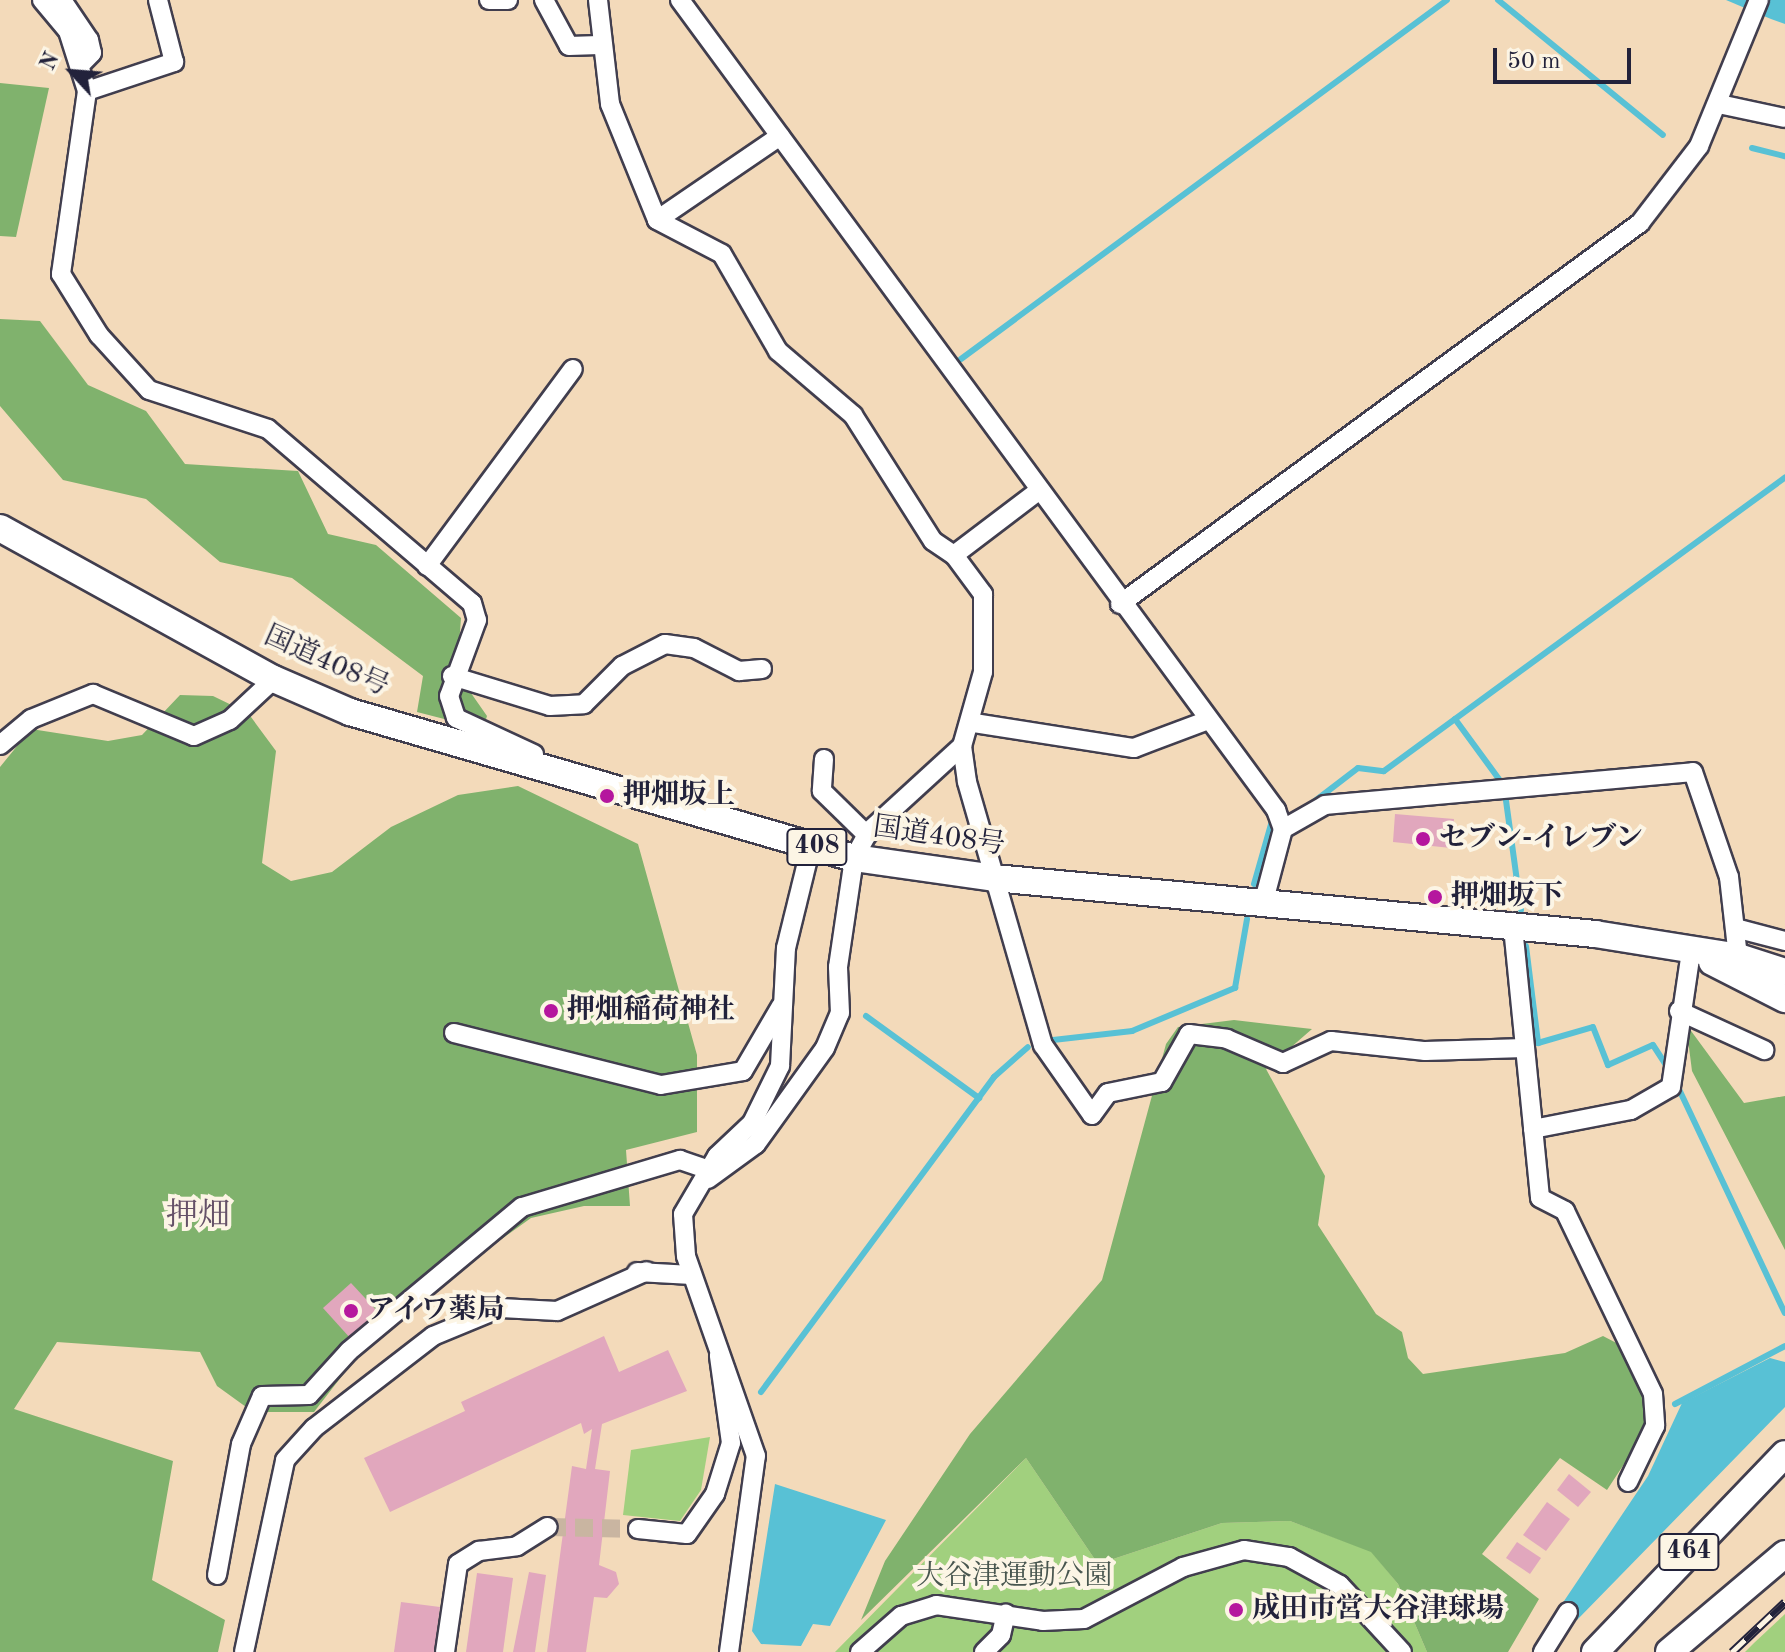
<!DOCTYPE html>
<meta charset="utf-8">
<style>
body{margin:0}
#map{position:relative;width:1785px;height:1652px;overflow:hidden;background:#f3daba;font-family:"Old Standard TT","Noto Serif JP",serif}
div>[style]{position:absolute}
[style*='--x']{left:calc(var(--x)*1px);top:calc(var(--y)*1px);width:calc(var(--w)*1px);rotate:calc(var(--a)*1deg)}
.green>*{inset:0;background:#a1d07e}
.forest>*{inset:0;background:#80b26d}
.water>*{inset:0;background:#58c1d5}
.stream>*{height:6px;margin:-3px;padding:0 3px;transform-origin:3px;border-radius:3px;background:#58c1d5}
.building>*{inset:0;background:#e1a7bd}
.minor-tunnel>*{height:18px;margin-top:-9px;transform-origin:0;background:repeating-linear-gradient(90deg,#c9b5a1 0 18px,transparent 0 27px)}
.roads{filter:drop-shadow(2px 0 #413e4e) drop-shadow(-2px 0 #413e4e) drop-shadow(0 2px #413e4e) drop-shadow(0 -2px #413e4e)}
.minor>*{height:18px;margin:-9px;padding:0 9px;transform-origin:9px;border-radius:9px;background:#fff}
.highway>*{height:26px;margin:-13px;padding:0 13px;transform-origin:13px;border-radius:13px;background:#fff}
.rail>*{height:9px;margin-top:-4.5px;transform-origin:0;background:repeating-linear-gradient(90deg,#fcf5e5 0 18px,#22223b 0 36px);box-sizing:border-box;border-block:2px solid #22223b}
.dots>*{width:22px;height:22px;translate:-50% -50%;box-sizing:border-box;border:4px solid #fcf5e5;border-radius:50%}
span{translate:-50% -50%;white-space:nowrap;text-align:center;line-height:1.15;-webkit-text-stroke:8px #fcf5e5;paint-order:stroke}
.shield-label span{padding:2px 6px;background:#fcf5e5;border:2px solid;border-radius:6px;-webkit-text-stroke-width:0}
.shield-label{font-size:26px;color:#22223b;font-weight:700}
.street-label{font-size:28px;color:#22223b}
.poi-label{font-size:28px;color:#22223b;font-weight:700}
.left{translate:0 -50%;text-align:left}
.park-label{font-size:28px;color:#48564f}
.quarter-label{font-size:32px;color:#655168}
.north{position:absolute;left:32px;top:32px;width:80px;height:80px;-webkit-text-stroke:6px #fcf5e5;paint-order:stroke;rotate:296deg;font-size:22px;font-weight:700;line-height:32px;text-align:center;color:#22223b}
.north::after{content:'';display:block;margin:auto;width:28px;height:36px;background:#22223b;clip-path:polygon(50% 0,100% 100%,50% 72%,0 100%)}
.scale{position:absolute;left:1493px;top:48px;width:138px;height:36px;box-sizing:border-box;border:4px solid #22223b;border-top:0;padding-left:10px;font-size:24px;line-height:28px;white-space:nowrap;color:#22223b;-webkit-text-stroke:6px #fcf5e5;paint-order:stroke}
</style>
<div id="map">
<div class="green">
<i style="clip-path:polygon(710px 1437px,701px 1490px,680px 1521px,623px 1515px,631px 1450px)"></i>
<i style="clip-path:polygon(1026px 1458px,1098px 1564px,1222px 1523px,1290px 1521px,1371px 1551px,1398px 1584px,1427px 1652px,835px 1652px)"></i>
<i style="clip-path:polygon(1785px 1614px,1785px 1652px,1745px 1652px,1754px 1643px)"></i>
</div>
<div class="forest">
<i style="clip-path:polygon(0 83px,49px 88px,16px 237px,0 236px)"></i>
<i style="clip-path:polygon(0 319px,40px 321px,88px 385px,146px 411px,185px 464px,298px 471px,328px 534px,376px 545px,461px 618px,457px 673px,487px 716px,483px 729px,417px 712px,423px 676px,292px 578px,220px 562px,146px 499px,63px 480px,0 406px)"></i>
<i style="clip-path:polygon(180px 695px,213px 696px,248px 713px,276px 751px,262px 863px,291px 881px,332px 872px,391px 827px,458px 795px,518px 786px,638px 844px,697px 1055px,697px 1132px,626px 1150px,630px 1206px,584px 1206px,531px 1218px,492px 1246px,352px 1363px,314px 1412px,253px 1412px,217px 1386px,200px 1352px,57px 1342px,14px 1409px,173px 1461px,152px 1580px,225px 1620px,218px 1652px,0 1652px,0 767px,31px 729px,108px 741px,142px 735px)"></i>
<i style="clip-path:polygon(1234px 1020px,1312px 1029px,1266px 1069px,1325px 1176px,1318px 1225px,1376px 1314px,1402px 1332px,1408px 1358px,1423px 1374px,1565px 1353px,1603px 1336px,1626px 1348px,1649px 1407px,1645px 1432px,1607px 1490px,1560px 1458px,1482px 1554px,1539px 1599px,1508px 1652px,1427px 1652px,1398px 1584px,1371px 1552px,1290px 1521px,1222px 1523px,1098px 1564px,1026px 1458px,861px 1620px,885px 1561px,970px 1434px,1102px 1280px,1166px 1044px,1178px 1027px)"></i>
<i style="clip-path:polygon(1686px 1024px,1744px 1103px,1785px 1096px,1785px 1250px,1692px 1071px)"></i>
</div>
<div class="water">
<i style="clip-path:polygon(1726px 0,1785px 0,1785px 24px,1771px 19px)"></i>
<i style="clip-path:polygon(1770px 1358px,1785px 1362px,1785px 1407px,1577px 1620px,1562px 1604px,1648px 1476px,1682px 1403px)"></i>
<i style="clip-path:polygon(775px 1484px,886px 1520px,830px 1626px,813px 1624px,801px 1646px,761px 1644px,752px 1631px)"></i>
</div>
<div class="stream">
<i style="--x:1498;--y:0;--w:213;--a:39.3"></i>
<i style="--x:1752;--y:148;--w:34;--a:14"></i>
<i style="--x:961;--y:359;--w:604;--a:-36.45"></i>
<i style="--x:1455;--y:719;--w:83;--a:53.8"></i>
<i style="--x:1504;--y:786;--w:125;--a:82.2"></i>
<i style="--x:1311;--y:804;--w:59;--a:-37.5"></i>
<i style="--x:1358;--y:768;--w:26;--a:7"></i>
<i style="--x:1384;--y:771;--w:497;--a:-36.2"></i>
<i style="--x:1254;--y:884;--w:66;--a:-74.1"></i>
<i style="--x:1526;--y:946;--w:98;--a:82.9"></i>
<i style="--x:1538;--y:1043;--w:57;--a:-16.2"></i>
<i style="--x:1593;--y:1027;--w:41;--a:68.5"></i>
<i style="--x:1608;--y:1065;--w:49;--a:-24"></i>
<i style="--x:1653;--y:1045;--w:31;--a:57"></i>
<i style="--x:866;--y:1016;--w:140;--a:36"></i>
<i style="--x:1053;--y:1040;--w:80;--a:-6.5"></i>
<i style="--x:1132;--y:1031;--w:112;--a:-22.7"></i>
<i style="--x:1235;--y:988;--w:70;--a:-80.1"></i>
<i style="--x:1677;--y:1085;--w:252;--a:64.7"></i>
<i style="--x:761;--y:1392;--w:392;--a:-53.5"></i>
<i style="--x:994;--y:1077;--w:45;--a:-41.4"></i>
<i style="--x:1675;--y:1404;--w:124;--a:-27.8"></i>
</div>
<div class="building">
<i style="clip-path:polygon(1395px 814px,1454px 819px,1451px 848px,1393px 842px)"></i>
<i style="clip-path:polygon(351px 1283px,379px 1313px,351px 1339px,323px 1308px)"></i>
<i style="clip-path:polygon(604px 1336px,619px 1372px,668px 1350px,687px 1391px,602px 1424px,595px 1469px,610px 1471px,599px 1565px,616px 1572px,619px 1584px,607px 1598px,594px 1597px,586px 1652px,547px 1652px,572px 1466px,586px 1469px,592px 1429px,584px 1434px,581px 1423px,390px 1512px,364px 1458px,465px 1411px,461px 1402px)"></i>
<i style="clip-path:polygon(1569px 1474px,1591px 1492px,1578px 1507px,1557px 1490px)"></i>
<i style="clip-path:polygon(1547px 1502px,1570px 1519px,1546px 1551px,1523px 1535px)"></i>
<i style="clip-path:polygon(1517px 1542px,1541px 1558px,1530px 1574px,1506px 1558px)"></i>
<i style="clip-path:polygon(529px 1572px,546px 1575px,535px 1652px,513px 1652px)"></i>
<i style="clip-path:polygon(477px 1573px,513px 1578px,503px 1652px,466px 1652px)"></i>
<i style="clip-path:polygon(401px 1602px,440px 1607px,434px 1652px,394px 1652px)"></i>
</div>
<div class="minor-tunnel">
<i style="--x:548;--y:1527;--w:90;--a:1.3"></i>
</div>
<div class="roads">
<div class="minor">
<i style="--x:42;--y:0;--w:40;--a:50"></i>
<i style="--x:68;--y:31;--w:63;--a:72.4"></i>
<i style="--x:87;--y:91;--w:185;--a:98.1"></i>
<i style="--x:61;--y:274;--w:72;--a:58.1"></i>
<i style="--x:99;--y:335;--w:74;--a:47.7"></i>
<i style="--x:149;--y:390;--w:125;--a:18.1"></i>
<i style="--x:268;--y:429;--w:268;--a:40.5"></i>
<i style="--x:472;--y:603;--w:18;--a:74"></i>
<i style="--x:477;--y:620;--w:81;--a:110.2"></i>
<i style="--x:449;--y:696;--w:23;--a:72"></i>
<i style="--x:456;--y:718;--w:86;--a:24.8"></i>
<i style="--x:62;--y:0;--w:48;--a:56"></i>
<i style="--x:89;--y:40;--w:13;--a:77"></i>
<i style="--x:92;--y:53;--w:16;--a:135"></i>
<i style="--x:489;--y:0;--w:19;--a:0"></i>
<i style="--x:544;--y:0;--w:52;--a:61.5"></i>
<i style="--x:569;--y:46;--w:30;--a:-2"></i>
<i style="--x:598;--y:0;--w:105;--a:83.4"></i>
<i style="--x:610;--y:104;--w:125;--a:67.9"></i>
<i style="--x:657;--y:220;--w:73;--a:27.6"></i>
<i style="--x:722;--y:254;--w:112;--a:60"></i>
<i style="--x:778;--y:351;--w:99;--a:40.5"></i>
<i style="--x:853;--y:415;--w:149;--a:57.6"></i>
<i style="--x:933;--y:541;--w:25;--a:34"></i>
<i style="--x:954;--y:555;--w:49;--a:53.4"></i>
<i style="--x:983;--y:594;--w:78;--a:90"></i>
<i style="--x:983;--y:672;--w:77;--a:105.8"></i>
<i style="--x:962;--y:746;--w:36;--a:82"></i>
<i style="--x:967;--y:782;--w:274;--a:73.9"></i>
<i style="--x:1043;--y:1045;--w:85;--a:55"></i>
<i style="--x:1092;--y:1115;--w:27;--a:-54"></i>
<i style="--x:1108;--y:1093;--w:55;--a:-11.5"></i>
<i style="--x:1162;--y:1082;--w:55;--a:-60.6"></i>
<i style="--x:1189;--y:1034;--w:38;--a:7"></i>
<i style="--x:1227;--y:1039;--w:61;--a:23.2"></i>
<i style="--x:1283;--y:1063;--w:53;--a:-24.6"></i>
<i style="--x:1331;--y:1041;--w:95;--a:6.1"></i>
<i style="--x:1425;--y:1051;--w:100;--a:-1.7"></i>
<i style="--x:680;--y:0;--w:1006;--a:53.65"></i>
<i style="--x:1276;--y:810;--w:20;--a:70"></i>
<i style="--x:1283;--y:829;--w:78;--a:104.9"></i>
<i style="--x:87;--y:91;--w:92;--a:-18.4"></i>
<i style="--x:174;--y:62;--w:64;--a:-104.5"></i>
<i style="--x:1719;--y:104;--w:67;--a:12"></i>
<i style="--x:657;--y:220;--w:149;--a:-34.3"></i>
<i style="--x:954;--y:555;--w:104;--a:-37.2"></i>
<i style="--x:427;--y:566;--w:245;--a:-53.5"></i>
<i style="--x:1120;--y:604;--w:645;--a:-36.23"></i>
<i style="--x:1640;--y:223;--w:97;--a:-52.5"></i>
<i style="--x:1699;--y:146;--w:158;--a:-67.7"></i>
<i style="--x:452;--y:676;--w:102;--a:17"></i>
<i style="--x:550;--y:706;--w:34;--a:-3"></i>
<i style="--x:584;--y:704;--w:54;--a:-45"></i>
<i style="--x:622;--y:666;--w:48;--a:-27.1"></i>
<i style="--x:665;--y:644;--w:29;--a:8"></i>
<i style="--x:694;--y:648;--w:51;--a:27.1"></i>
<i style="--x:739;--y:671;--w:23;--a:-5"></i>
<i style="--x:974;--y:723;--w:162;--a:8.9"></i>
<i style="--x:1134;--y:748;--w:77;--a:-20.6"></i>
<i style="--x:0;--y:745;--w:40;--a:-40"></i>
<i style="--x:31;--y:719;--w:67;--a:-22"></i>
<i style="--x:93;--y:694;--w:109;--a:22.6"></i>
<i style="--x:194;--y:736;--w:39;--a:-24"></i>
<i style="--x:230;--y:720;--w:60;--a:-43"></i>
<i style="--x:824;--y:759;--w:32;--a:94"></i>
<i style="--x:822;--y:791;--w:63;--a:44.4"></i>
<i style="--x:1283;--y:829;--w:48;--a:-29.7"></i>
<i style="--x:1325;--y:805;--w:369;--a:-5.1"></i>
<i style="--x:1693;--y:772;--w:111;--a:71.1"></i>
<i style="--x:1729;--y:877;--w:81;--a:83.6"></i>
<i style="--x:1513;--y:927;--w:272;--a:84.3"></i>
<i style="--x:1540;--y:1198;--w:28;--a:27"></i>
<i style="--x:1565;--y:1211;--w:203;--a:64.3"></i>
<i style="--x:1653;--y:1394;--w:32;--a:86"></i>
<i style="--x:1655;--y:1426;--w:62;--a:115.7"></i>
<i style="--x:1739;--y:929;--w:48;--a:14.6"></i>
<i style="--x:1679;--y:1011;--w:94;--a:24.6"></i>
<i style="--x:454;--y:1033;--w:213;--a:14.1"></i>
<i style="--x:661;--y:1085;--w:83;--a:-9.7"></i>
<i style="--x:743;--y:1071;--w:75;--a:-59.7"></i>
<i style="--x:1533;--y:1129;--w:100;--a:-11"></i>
<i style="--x:1631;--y:1110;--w:46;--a:-29.9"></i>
<i style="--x:1671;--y:1087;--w:137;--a:-81.6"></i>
<i style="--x:708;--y:1179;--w:59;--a:-36.1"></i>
<i style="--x:756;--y:1144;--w:118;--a:-54.3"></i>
<i style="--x:825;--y:1048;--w:38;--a:-67"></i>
<i style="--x:840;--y:1013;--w:46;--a:-92.5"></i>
<i style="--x:838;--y:967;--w:110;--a:-81.6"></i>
<i style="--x:854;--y:858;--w:31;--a:-61"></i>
<i style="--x:869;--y:831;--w:126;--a:-42.4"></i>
<i style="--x:637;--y:1272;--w:55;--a:3.1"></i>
<i style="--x:638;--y:1529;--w:49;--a:5.8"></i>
<i style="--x:687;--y:1534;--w:49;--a:-55"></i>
<i style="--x:715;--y:1494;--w:53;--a:-72.6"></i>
<i style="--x:731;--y:1443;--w:88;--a:-97.9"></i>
<i style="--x:217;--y:1575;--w:133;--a:-79.6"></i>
<i style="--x:241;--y:1444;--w:52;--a:-66.4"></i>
<i style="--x:262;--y:1396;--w:47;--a:-1.2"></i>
<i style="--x:309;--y:1395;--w:59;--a:-47.7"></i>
<i style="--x:349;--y:1351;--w:225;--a:-39.8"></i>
<i style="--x:522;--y:1207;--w:165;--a:-16.6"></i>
<i style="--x:680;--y:1160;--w:31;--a:19"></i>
<i style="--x:244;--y:1652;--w:196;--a:-77.9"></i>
<i style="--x:285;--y:1460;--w:43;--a:-47.8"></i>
<i style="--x:314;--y:1428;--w:150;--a:-37.7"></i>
<i style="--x:433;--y:1336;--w:74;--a:-22.4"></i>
<i style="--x:501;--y:1308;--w:56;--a:3.1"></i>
<i style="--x:557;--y:1311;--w:98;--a:-24"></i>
<i style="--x:445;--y:1652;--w:89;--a:-81.6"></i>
<i style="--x:458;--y:1564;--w:25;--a:-32"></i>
<i style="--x:479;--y:1551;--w:38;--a:-7"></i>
<i style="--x:517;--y:1546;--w:36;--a:-32"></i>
<i style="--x:729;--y:1652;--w:198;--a:-82.2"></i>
<i style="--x:756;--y:1456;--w:212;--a:-109.3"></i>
<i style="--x:686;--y:1256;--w:42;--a:-94.1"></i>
<i style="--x:683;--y:1214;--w:67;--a:-59.6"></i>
<i style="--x:717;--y:1156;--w:48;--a:-43.3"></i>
<i style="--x:752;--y:1123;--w:64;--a:-63.8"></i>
<i style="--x:780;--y:1066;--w:118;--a:-87.1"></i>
<i style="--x:786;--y:948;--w:105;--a:-76.2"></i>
<i style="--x:860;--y:1652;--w:55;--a:-41.3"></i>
<i style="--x:901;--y:1616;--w:37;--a:-17"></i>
<i style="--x:936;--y:1605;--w:108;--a:8.5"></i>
<i style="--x:1043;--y:1621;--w:41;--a:-2.8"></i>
<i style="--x:1084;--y:1619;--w:112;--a:-27.7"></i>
<i style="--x:1183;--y:1567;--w:63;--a:-15.6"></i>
<i style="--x:1244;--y:1550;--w:46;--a:8.8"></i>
<i style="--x:1289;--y:1557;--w:58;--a:28.8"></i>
<i style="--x:1340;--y:1585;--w:91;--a:47.2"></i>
<i style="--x:984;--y:1652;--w:24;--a:-45"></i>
<i style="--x:1001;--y:1635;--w:22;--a:-77"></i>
<i style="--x:1543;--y:1652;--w:47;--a:-58"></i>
</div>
<div class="highway">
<i style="--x:0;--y:528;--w:313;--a:28.9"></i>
<i style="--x:274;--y:679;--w:83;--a:23.5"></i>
<i style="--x:350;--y:712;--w:525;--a:16.16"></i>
<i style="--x:854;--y:858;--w:141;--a:8.1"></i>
<i style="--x:994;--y:878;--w:604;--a:5.32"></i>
<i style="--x:1595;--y:934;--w:145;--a:9.1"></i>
<i style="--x:1738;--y:957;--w:49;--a:17.7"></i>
<i style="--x:1712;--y:962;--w:82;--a:26.9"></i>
<i style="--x:1595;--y:1652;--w:274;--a:-46.2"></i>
<i style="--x:1669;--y:1652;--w:152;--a:-40.2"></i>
</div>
</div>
<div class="rail">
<i style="--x:1732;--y:1652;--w:73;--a:-43.3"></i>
</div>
<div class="dots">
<i style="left:607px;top:796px;background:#b5179e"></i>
<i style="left:1423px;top:839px;background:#b5179e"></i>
<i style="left:1435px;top:897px;background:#b5179e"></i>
<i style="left:551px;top:1011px;background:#b5179e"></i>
<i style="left:351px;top:1311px;background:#b5179e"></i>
<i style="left:1236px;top:1610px;background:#b5179e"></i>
</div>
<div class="shield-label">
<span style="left:817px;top:847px">408</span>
<span style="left:1689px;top:1552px">464</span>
</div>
<div class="street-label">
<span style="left:326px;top:662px;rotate:24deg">国道408号</span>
<span style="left:939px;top:837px;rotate:8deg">国道408号</span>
</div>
<div class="poi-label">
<span class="left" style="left:623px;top:796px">押畑坂上</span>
<span class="left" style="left:1439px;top:839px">セブン-イレブン</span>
<span class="left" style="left:1451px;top:897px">押畑坂下</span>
<span class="left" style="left:567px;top:1011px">押畑稲荷神社</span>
<span class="left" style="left:367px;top:1311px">アイワ薬局</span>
<span class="left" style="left:1252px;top:1610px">成田市営大谷津球場</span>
</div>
<div class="park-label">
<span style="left:1014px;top:1577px">大谷津運動公園</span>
</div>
<div class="quarter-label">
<span style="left:198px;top:1217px">押畑</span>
</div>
<div class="north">N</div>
<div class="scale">50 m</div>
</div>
